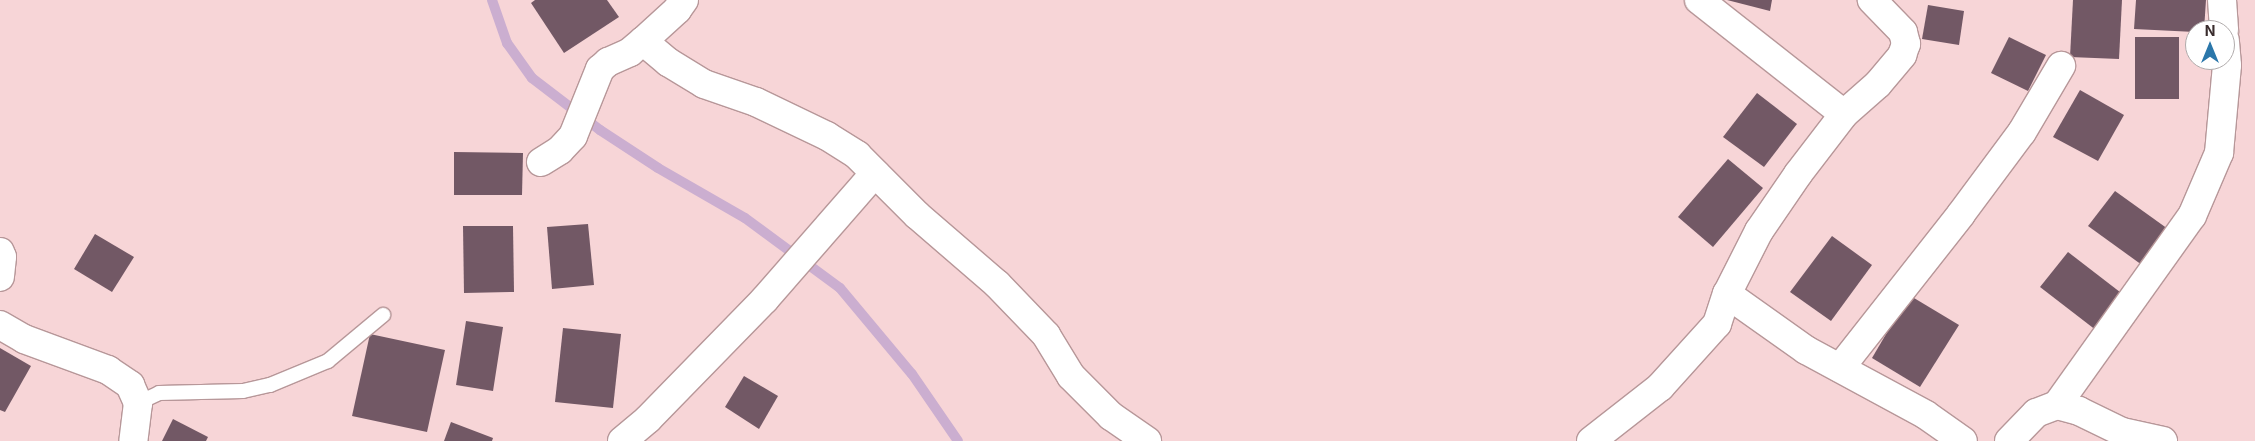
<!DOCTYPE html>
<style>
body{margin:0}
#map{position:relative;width:2255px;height:441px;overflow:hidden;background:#f7d5d7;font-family:Inter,sans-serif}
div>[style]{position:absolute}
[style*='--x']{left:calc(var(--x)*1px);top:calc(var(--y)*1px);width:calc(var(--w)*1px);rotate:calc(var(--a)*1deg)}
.stream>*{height:10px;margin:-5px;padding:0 5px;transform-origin:5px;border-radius:5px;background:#cbaed0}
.building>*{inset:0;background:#725865}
.roads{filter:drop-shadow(1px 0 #b79799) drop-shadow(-1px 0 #b79799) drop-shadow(0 1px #b79799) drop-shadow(0 -1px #b79799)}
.lane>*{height:14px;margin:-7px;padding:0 7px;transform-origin:7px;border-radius:7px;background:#fff}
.street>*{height:28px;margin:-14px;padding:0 14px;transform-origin:14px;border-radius:14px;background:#fff}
span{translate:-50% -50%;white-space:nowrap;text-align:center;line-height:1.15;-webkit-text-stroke:5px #fff;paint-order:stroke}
.north{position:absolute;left:2185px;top:20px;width:50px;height:50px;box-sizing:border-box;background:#fff;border:1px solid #b0abab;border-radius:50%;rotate:0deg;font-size:14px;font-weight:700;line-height:20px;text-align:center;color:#3a2d2e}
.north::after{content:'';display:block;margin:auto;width:18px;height:22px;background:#2b77aa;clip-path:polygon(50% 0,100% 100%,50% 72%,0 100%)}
</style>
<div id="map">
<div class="stream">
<i style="--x:492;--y:0;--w:46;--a:70.8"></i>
<i style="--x:507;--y:43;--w:43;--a:54.5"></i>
<i style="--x:532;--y:78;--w:86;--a:37.4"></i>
<i style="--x:600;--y:130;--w:69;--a:33.2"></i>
<i style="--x:658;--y:168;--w:100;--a:29.9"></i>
<i style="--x:745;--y:218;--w:118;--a:36.4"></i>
<i style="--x:840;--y:288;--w:112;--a:50.1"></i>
<i style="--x:912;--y:374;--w:81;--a:55.5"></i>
</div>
<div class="building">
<i style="clip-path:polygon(535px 0,607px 0,619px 17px,564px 53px,531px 3px)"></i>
<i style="clip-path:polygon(1727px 0,1772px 0,1770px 11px)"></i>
<i style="clip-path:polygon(2073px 0,2122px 0,2119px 59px,2070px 57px)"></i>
<i style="clip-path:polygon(2136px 0,2206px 0,2204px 30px,2195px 30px,2195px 32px,2134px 29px)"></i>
<i style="clip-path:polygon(1928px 5px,1964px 11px,1959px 45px,1922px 39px)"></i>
<i style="clip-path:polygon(2009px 37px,2046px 55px,2028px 91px,1991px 73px)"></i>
<i style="clip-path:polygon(2135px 37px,2179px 37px,2179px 99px,2135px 99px)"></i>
<i style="clip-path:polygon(2080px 90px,2124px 115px,2098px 161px,2053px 137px)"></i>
<i style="clip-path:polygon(1757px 93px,1797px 124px,1764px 167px,1723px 137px)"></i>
<i style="clip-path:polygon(454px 152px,523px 153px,522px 195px,454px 195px)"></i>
<i style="clip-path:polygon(1728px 159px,1763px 188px,1713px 247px,1678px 217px)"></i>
<i style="clip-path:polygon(2115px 191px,2168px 229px,2142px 265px,2088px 226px)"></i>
<i style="clip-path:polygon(588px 224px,594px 285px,552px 289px,547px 227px)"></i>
<i style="clip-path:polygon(463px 226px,513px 226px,514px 292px,464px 293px)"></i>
<i style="clip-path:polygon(95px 234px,134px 257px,112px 292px,74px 269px)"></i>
<i style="clip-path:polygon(1832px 236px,1872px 265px,1831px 321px,1790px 292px)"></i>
<i style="clip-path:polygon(2068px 252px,2129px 299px,2101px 334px,2040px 287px)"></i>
<i style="clip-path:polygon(1909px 295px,1959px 325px,1920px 387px,1872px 358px)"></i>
<i style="clip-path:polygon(466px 321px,503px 327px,493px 391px,456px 385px)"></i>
<i style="clip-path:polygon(563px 328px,621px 334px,613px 408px,555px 402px)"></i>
<i style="clip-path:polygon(370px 334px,445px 350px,427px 432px,352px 416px)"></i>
<i style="clip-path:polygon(0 348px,31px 366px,5px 412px,0 410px)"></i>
<i style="clip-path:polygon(744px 376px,778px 396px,759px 429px,725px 407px)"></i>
<i style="clip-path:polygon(173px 419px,208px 437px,206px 441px,162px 441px)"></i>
<i style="clip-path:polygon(451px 422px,493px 438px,492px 441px,444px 441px)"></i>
</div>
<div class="roads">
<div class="lane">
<i style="--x:138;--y:403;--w:23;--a:-25"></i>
<i style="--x:159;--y:393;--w:84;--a:-1.4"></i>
<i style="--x:243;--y:391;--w:28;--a:-13"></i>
<i style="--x:270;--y:385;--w:63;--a:-22.5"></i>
<i style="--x:328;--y:361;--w:72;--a:-39.9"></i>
</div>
<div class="street">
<i style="--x:684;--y:0;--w:12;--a:125"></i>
<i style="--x:677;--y:10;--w:46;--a:137.6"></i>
<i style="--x:643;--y:41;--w:33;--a:40"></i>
<i style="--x:668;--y:62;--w:42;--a:31.4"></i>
<i style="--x:704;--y:84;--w:55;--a:19.1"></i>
<i style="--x:756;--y:102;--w:79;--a:25.6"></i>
<i style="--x:827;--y:136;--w:36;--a:32"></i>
<i style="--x:857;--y:155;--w:85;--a:45"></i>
<i style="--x:917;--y:215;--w:106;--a:40.8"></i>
<i style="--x:997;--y:284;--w:71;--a:46.1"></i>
<i style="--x:1046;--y:335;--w:48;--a:58.6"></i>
<i style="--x:1071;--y:376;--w:57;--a:45"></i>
<i style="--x:1111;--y:416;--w:44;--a:34.8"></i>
<i style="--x:1699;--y:0;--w:184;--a:38.2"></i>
<i style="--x:2222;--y:0;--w:30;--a:86"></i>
<i style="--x:541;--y:162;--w:22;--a:-32"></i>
<i style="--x:560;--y:150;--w:19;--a:-47"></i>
<i style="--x:573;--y:136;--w:72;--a:-68.1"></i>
<i style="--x:600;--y:69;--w:11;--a:-41"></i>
<i style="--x:608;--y:62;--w:24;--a:-24"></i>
<i style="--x:630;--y:52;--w:17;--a:-40"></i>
<i style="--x:0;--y:252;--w:5;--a:68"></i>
<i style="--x:2;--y:257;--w:20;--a:96"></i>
<i style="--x:1727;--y:294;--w:71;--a:-63.1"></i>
<i style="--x:1759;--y:231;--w:69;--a:-55.6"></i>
<i style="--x:1798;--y:174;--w:76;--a:-52.5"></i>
<i style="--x:1844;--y:114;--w:45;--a:-41.4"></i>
<i style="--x:1878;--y:84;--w:38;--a:-50"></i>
<i style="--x:1902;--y:55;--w:12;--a:-70"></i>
<i style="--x:1906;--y:44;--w:12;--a:-104"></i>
<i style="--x:1903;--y:32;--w:45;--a:-134.1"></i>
<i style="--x:0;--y:325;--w:28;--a:30"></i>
<i style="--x:24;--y:339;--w:90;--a:20.3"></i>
<i style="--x:108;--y:370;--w:27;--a:34"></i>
<i style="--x:130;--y:385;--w:20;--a:66"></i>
<i style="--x:138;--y:403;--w:38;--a:97"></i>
<i style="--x:1840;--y:368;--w:196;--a:-51.8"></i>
<i style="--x:1961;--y:214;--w:102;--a:-53.4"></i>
<i style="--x:2022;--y:132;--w:77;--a:-59.4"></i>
<i style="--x:2057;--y:405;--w:232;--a:-54.5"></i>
<i style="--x:2192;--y:216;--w:69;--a:-66.8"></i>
<i style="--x:2219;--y:153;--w:88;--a:-84.8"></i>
<i style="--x:2227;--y:65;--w:25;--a:-95"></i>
<i style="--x:622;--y:441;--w:34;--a:-40"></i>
<i style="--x:648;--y:419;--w:168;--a:-45.7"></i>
<i style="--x:765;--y:299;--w:167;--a:-48.9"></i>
<i style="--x:1591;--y:441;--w:88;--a:-38"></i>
<i style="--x:1660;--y:387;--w:85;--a:-47.9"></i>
<i style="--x:1717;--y:324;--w:32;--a:-72"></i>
<i style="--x:1727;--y:294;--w:97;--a:35.3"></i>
<i style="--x:1806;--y:350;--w:136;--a:28.4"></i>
<i style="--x:1926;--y:415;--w:45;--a:35.1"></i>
<i style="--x:2009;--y:441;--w:39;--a:-46"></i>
<i style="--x:2036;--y:413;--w:22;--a:-21"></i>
<i style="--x:2057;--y:405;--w:23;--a:15"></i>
<i style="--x:2079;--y:411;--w:48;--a:26"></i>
<i style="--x:2122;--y:432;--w:42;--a:12.4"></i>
</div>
</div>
<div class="north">N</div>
</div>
